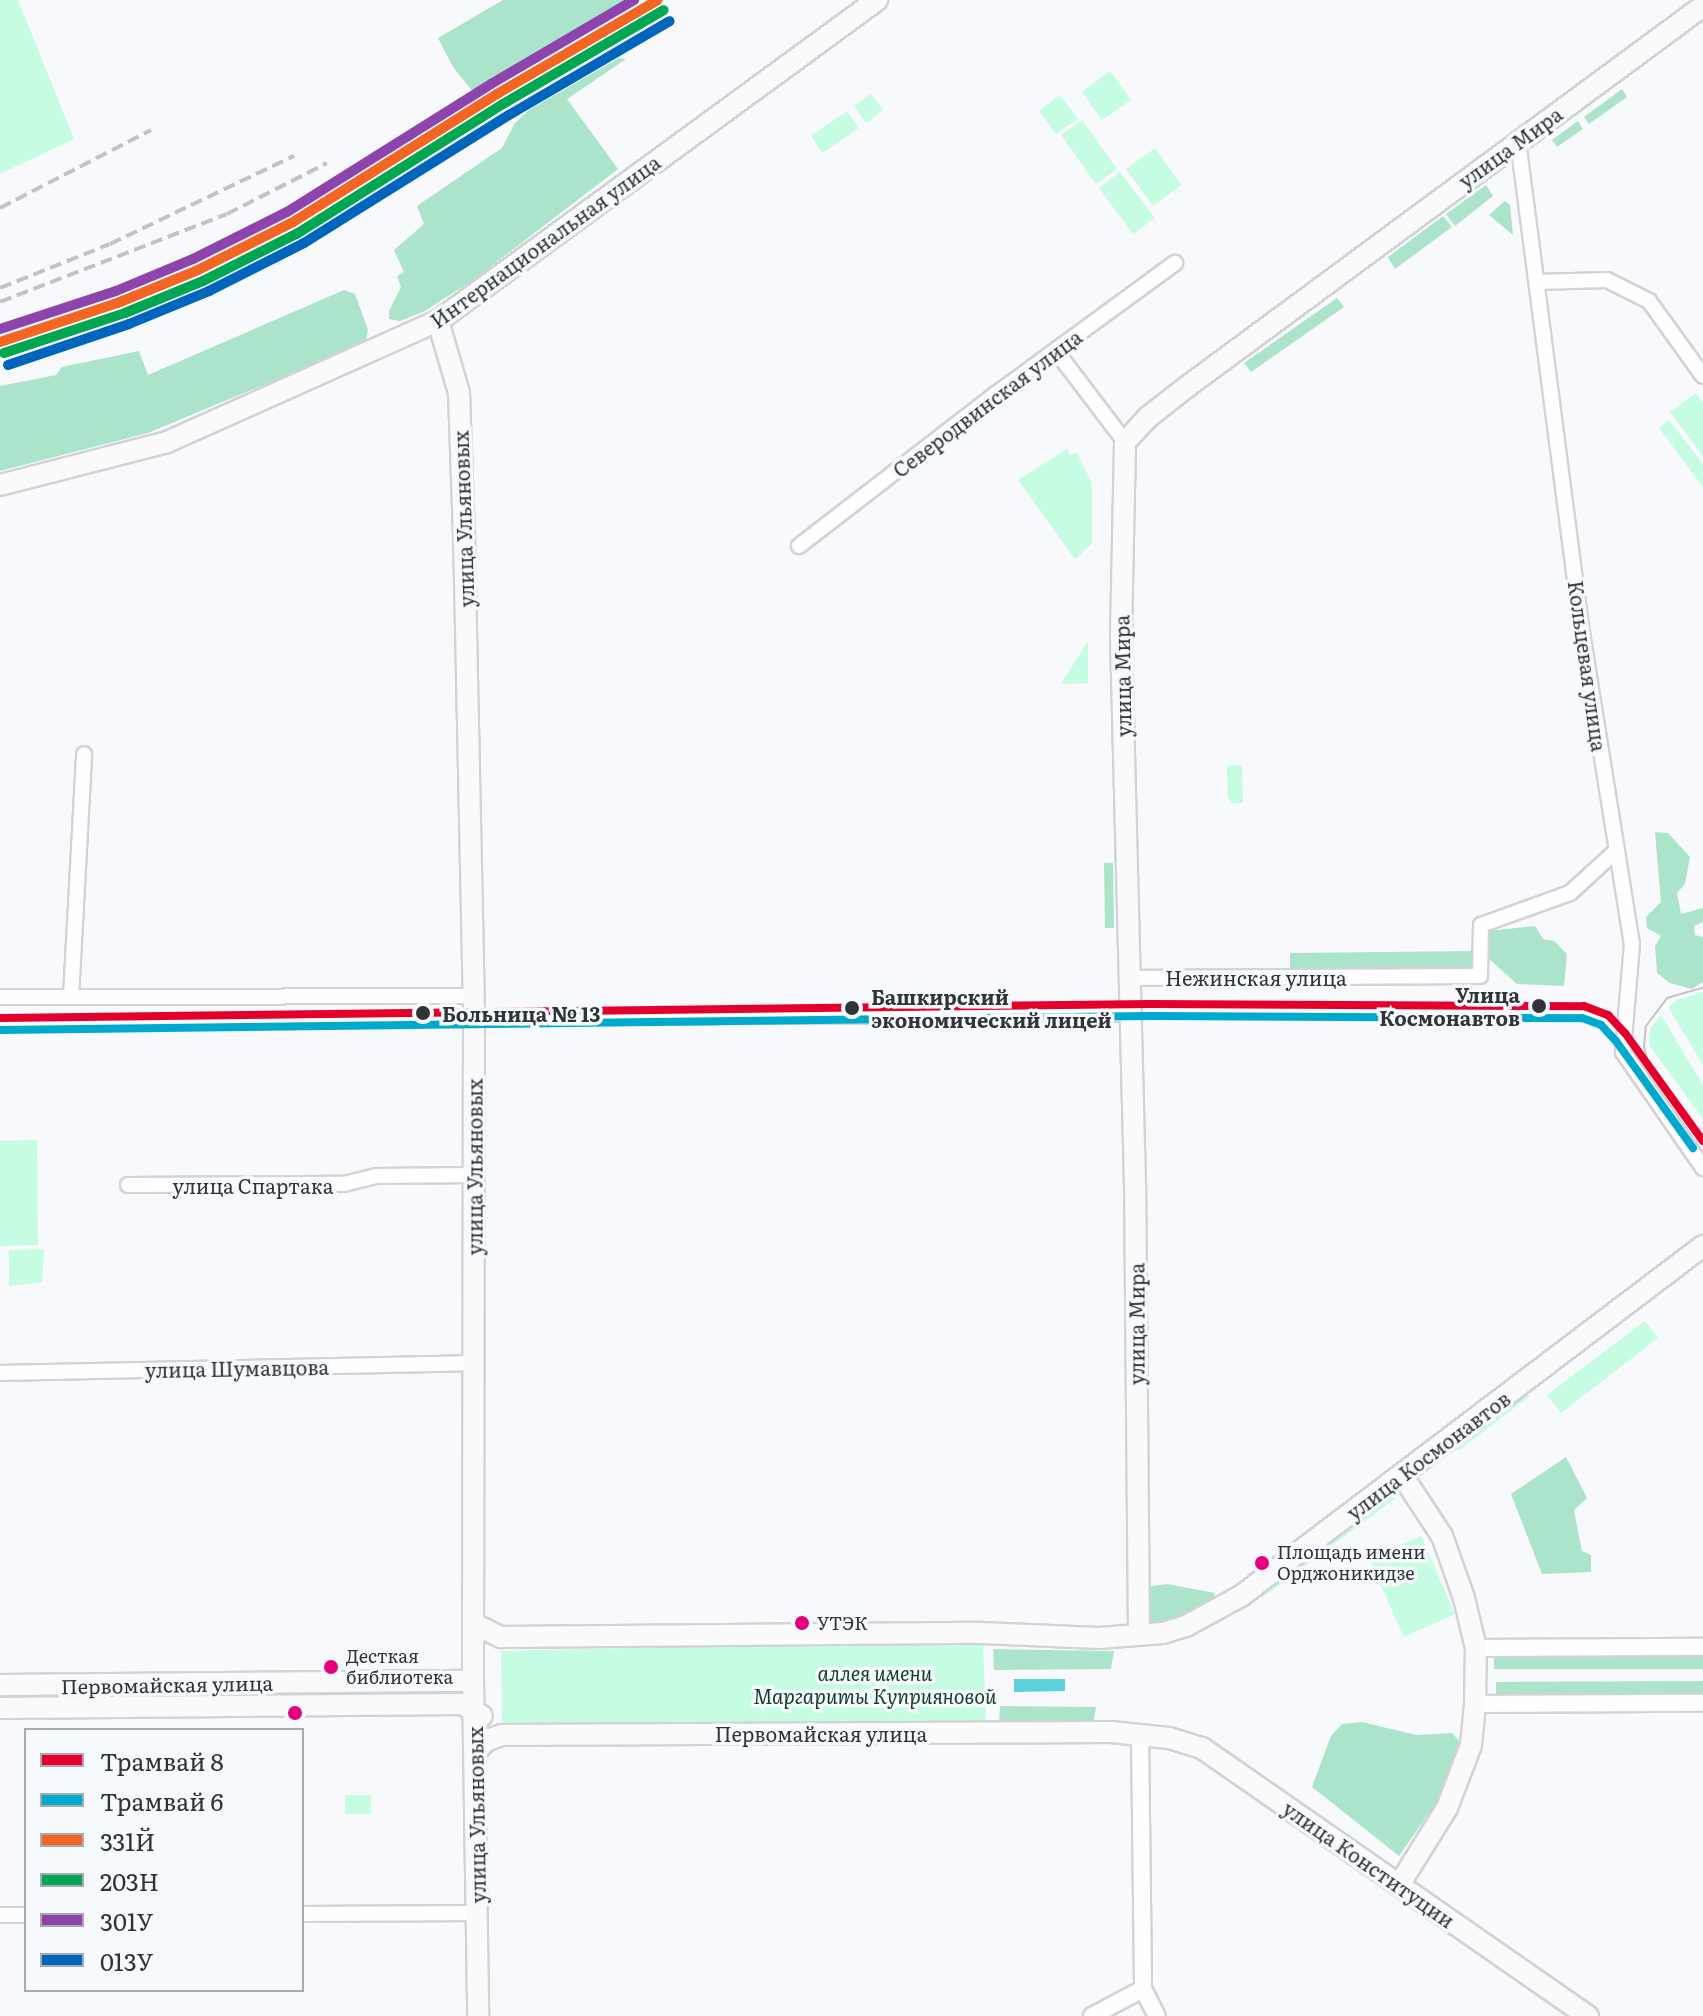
<!DOCTYPE html>
<meta charset="utf-8">
<style>
body{margin:0}
#map{position:relative;width:1703px;height:2016px;overflow:hidden;background:#f7f9fc;font-family:Literata,serif}
div>[style]{position:absolute}
[style*='--x']{left:calc(var(--x)*1px);top:calc(var(--y)*1px);width:calc(var(--w)*1px);rotate:calc(var(--a)*1deg)}
.green>*{inset:0;background:#c5fce2}
.forest>*{inset:0;background:#abe4ca}
.water>*{inset:0;background:#5cd0db}
.roads{filter:drop-shadow(2px 0 #d1d3d6) drop-shadow(-2px 0 #d1d3d6) drop-shadow(0 2px #d1d3d6) drop-shadow(0 -2px #d1d3d6)}
.minor>*{height:14px;margin:-7px;padding:0 7px;transform-origin:7px;border-radius:7px;background:#fefeff}
.tertiary>*{height:16px;margin:-8px;padding:0 8px;transform-origin:8px;border-radius:8px;background:#fefeff}
.secondary>*{height:20px;margin:-10px;padding:0 10px;transform-origin:10px;border-radius:10px;background:#fbfafa}
.tram>*{height:2px;margin:-1px;padding:0 1px;transform-origin:1px;border-radius:1px;background:#c2c3c4}
.rail>*{height:4px;margin-top:-2px;transform-origin:0;background:repeating-linear-gradient(90deg,#c2c3c4 0 12px,transparent 0 18px)}
.rail-1>*{height:10px;margin:-5px;padding:0 5px;transform-origin:5px;border-radius:5px;background:#f26522}
.rail-2>*{height:10px;margin:-5px;padding:0 5px;transform-origin:5px;border-radius:5px;background:#00a651}
.rail-3>*{height:10px;margin:-5px;padding:0 5px;transform-origin:5px;border-radius:5px;background:#8e44ad}
.rail-4>*{height:10px;margin:-5px;padding:0 5px;transform-origin:5px;border-radius:5px;background:#0065bd}
.tram-1>*{height:8px;margin:-4px;padding:0 4px;transform-origin:4px;border-radius:4px;background:#e4002b}
.tram-2>*{height:8px;margin:-4px;padding:0 4px;transform-origin:4px;border-radius:4px;background:#00a9ce}
.dots>*{width:22px;height:22px;translate:-50% -50%;box-sizing:border-box;border:4px solid #f6f9fd;border-radius:50%}
span{translate:-50% -50%;white-space:nowrap;text-align:center;line-height:1.15;-webkit-text-stroke:7px #f6f9fd;paint-order:stroke}
.bus-label{font-size:18px;color:#313437}
.left{translate:0 -50%;text-align:left}
.street-label{font-size:20px;color:#313437}
.stop-label{font-size:20px;color:#313437;font-weight:700}
.right{translate:-100% -50%;text-align:right}
.park-label{font-size:20px;color:#113e2a;font-style:italic}
.legend{position:absolute;left:24px;top:1728px;width:280px;height:264px;box-sizing:border-box;background:#f6f9fd;border:2px solid #a7aaae;margin:0;padding:10px 14px;list-style:none;font-size:24px;color:#313437}
.legend li{display:flex;align-items:center;gap:16px;height:40px}
.legend b{width:40px;border:2px solid #a7aaae}
</style>
<div id="map">
<div class="green">
<i style="clip-path:polygon(0 0,18px 0,74px 139px,0 174px)"></i>
<i style="clip-path:polygon(1110px 71px,1131px 100px,1102px 120px,1082px 92px)"></i>
<i style="clip-path:polygon(871px 94px,883px 110px,866px 123px,854px 106px)"></i>
<i style="clip-path:polygon(1060px 95px,1078px 119px,1056px 134px,1039px 111px)"></i>
<i style="clip-path:polygon(847px 111px,859px 128px,822px 153px,811px 136px)"></i>
<i style="clip-path:polygon(1082px 120px,1117px 169px,1096px 184px,1061px 135px)"></i>
<i style="clip-path:polygon(1155px 148px,1181px 185px,1153px 206px,1126px 169px)"></i>
<i style="clip-path:polygon(1120px 172px,1155px 218px,1133px 234px,1099px 188px)"></i>
<i style="clip-path:polygon(1696px 393px,1703px 403px,1703px 456px,1670px 412px)"></i>
<i style="clip-path:polygon(1669px 420px,1703px 464px,1703px 487px,1659px 428px)"></i>
<i style="clip-path:polygon(1067px 449px,1070px 455px,1077px 453px,1092px 483px,1092px 544px,1075px 559px,1018px 480px)"></i>
<i style="clip-path:polygon(1088px 641px,1088px 683px,1061px 684px)"></i>
<i style="clip-path:polygon(1242px 765px,1243px 803px,1232px 803px,1228px 797px,1227px 766px)"></i>
<i style="clip-path:polygon(1703px 992px,1703px 1065px,1668px 1007px,1677px 1000px)"></i>
<i style="clip-path:polygon(1661px 1015px,1703px 1085px,1703px 1119px,1649px 1045px,1650px 1029px)"></i>
<i style="clip-path:polygon(37px 1140px,38px 1245px,0 1246px,0 1141px)"></i>
<i style="clip-path:polygon(44px 1249px,42px 1282px,9px 1286px,9px 1250px)"></i>
<i style="clip-path:polygon(1645px 1321px,1658px 1338px,1561px 1413px,1547px 1395px)"></i>
<i style="clip-path:polygon(1525px 1395px,1530px 1396px,1458px 1451px,1457px 1447px)"></i>
<i style="clip-path:polygon(1394px 1495px,1396px 1498px,1262px 1598px,1259px 1594px)"></i>
<i style="clip-path:polygon(1421px 1536px,1455px 1614px,1404px 1637px,1369px 1559px)"></i>
<i style="clip-path:polygon(983px 1640px,986px 1727px,502px 1728px,501px 1651px)"></i>
<i style="clip-path:polygon(345px 1795px,371px 1795px,371px 1814px,345px 1814px)"></i>
</div>
<div class="forest">
<i style="clip-path:polygon(503px 0,631px 0,473px 92px,453px 67px,438px 38px)"></i>
<i style="clip-path:polygon(619px 58px,626px 59px,567px 99px,618px 169px,473px 280px,425px 311px,400px 321px,389px 319px,389px 311px,401px 287px,397px 276px,404px 272px,394px 250px,424px 224px,417px 206px,502px 148px,515px 123px,529px 110px)"></i>
<i style="clip-path:polygon(1622px 89px,1627px 97px,1589px 124px,1584px 117px)"></i>
<i style="clip-path:polygon(1578px 121px,1583px 129px,1557px 147px,1552px 140px)"></i>
<i style="clip-path:polygon(1486px 185px,1493px 196px,1455px 226px,1446px 214px)"></i>
<i style="clip-path:polygon(1505px 201px,1510px 205px,1513px 235px,1489px 215px)"></i>
<i style="clip-path:polygon(1443px 216px,1452px 227px,1395px 269px,1388px 257px)"></i>
<i style="clip-path:polygon(344px 290px,355px 294px,368px 330px,366px 340px,345px 351px,148px 433px,0 471px,0 386px,56px 375px,62px 367px,139px 351px,148px 375px)"></i>
<i style="clip-path:polygon(1337px 298px,1344px 307px,1251px 372px,1244px 363px)"></i>
<i style="clip-path:polygon(1655px 832px,1668px 833px,1690px 857px,1685px 884px,1677px 893px,1681px 914px,1703px 908px,1703px 922px,1694px 926px,1695px 935px,1703px 937px,1703px 982px,1692px 989px,1670px 983px,1657px 973px,1655px 946px,1661px 936px,1647px 928px,1646px 917px,1661px 902px)"></i>
<i style="clip-path:polygon(1104px 863px,1113px 863px,1114px 928px,1105px 928px)"></i>
<i style="clip-path:polygon(1535px 926px,1543px 939px,1554px 941px,1567px 954px,1564px 986px,1517px 984px,1486px 956px,1487px 931px)"></i>
<i style="clip-path:polygon(1473px 951px,1473px 971px,1290px 973px,1290px 953px)"></i>
<i style="clip-path:polygon(1566px 1457px,1587px 1498px,1574px 1510px,1582px 1551px,1591px 1555px,1591px 1572px,1542px 1574px,1511px 1494px)"></i>
<i style="clip-path:polygon(1167px 1584px,1215px 1593px,1208px 1608px,1147px 1629px,1148px 1591px,1152px 1586px)"></i>
<i style="clip-path:polygon(993px 1649px,1114px 1651px,1111px 1669px,994px 1670px)"></i>
<i style="clip-path:polygon(1703px 1655px,1703px 1669px,1494px 1669px,1494px 1656px)"></i>
<i style="clip-path:polygon(1703px 1681px,1703px 1695px,1496px 1695px,1496px 1682px)"></i>
<i style="clip-path:polygon(1000px 1706px,1096px 1707px,1093px 1724px,999px 1724px)"></i>
<i style="clip-path:polygon(1362px 1722px,1416px 1735px,1452px 1733px,1459px 1741px,1438px 1800px,1399px 1856px,1312px 1787px,1331px 1736px,1342px 1724px)"></i>
</div>
<div class="water">
<i style="clip-path:polygon(1014px 1679px,1065px 1679px,1065px 1691px,1014px 1692px)"></i>
</div>
<div class="roads">
<div class="minor">
<i style="--x:1518;--y:141;--w:483;--a:82.6"></i>
<i style="--x:1580;--y:620;--w:328;--a:80.9"></i>
<i style="--x:1632;--y:944;--w:108;--a:94.8"></i>
<i style="--x:1623;--y:1052;--w:141;--a:55.4"></i>
<i style="--x:1537;--y:282;--w:70;--a:-1.6"></i>
<i style="--x:1607;--y:280;--w:47;--a:26.6"></i>
<i style="--x:1649;--y:301;--w:92;--a:54.2"></i>
<i style="--x:1056;--y:351;--w:114;--a:52.8"></i>
<i style="--x:799;--y:546;--w:249;--a:-37.7"></i>
<i style="--x:996;--y:394;--w:222;--a:-36.2"></i>
<i style="--x:1128;--y:978;--w:352;--a:-0.3"></i>
<i style="--x:1480;--y:976;--w:51;--a:-88.9"></i>
<i style="--x:1481;--y:925;--w:95;--a:-19.8"></i>
<i style="--x:1570;--y:893;--w:62;--a:-42.4"></i>
<i style="--x:0;--y:997;--w:474;--a:-0.1"></i>
<i style="--x:71;--y:997;--w:243;--a:-86.9"></i>
<i style="--x:474;--y:1018;--w:655;--a:-0.35"></i>
<i style="--x:128;--y:1185;--w:216;--a:-0.3"></i>
<i style="--x:344;--y:1184;--w:34;--a:-14"></i>
<i style="--x:377;--y:1176;--w:97;--a:-0.6"></i>
<i style="--x:0;--y:1373;--w:474;--a:-1.2"></i>
<i style="--x:302;--y:1914;--w:175;--a:-0.3"></i>
<i style="--x:0;--y:1915;--w:26;--a:0"></i>
</div>
<div class="tertiary">
<i style="--x:1476;--y:1648;--w:227;--a:-0.3"></i>
<i style="--x:1475;--y:1704;--w:228;--a:-0.3"></i>
<i style="--x:1140;--y:1735;--w:254;--a:89.3"></i>
<i style="--x:1143;--y:1989;--w:30;--a:63"></i>
<i style="--x:1092;--y:2016;--w:58;--a:-27.9"></i>
</div>
<div class="secondary">
<i style="--x:438;--y:321;--w:75;--a:73.7"></i>
<i style="--x:459;--y:393;--w:140;--a:88"></i>
<i style="--x:464;--y:533;--w:485;--a:88.8"></i>
<i style="--x:474;--y:1018;--w:663;--a:90.09"></i>
<i style="--x:473;--y:1681;--w:335;--a:89.1"></i>
<i style="--x:0;--y:485;--w:172;--a:-14.4"></i>
<i style="--x:167;--y:442;--w:297;--a:-24.1"></i>
<i style="--x:438;--y:321;--w:544;--a:-36.17"></i>
<i style="--x:476;--y:1625;--w:28;--a:26"></i>
<i style="--x:501;--y:1637;--w:480;--a:-0.5"></i>
<i style="--x:981;--y:1633;--w:118;--a:2.4"></i>
<i style="--x:1099;--y:1638;--w:64;--a:-4.5"></i>
<i style="--x:1163;--y:1633;--w:24;--a:-17"></i>
<i style="--x:1186;--y:1626;--w:63;--a:-28.6"></i>
<i style="--x:1241;--y:1596;--w:580;--a:-37.15"></i>
<i style="--x:1139;--y:1635;--w:450;--a:-90.5"></i>
<i style="--x:1135;--y:1185;--w:550;--a:-91.46"></i>
<i style="--x:1121;--y:635;--w:193;--a:-88.8"></i>
<i style="--x:1125;--y:442;--w:33;--a:-47"></i>
<i style="--x:1147;--y:418;--w:52;--a:-38"></i>
<i style="--x:1188;--y:386;--w:640;--a:-36.42"></i>
<i style="--x:0;--y:1685;--w:473;--a:-0.5"></i>
<i style="--x:0;--y:1708;--w:462;--a:-0.5"></i>
<i style="--x:462;--y:1704;--w:23;--a:31"></i>
<i style="--x:475;--y:1752;--w:17;--a:-45"></i>
<i style="--x:487;--y:1740;--w:16;--a:-18"></i>
<i style="--x:502;--y:1735;--w:609;--a:-0.28"></i>
<i style="--x:1111;--y:1732;--w:58;--a:5.9"></i>
<i style="--x:1169;--y:1738;--w:34;--a:17"></i>
<i style="--x:1202;--y:1748;--w:470;--a:34.8"></i>
<i style="--x:1399;--y:1885;--w:91;--a:-58.1"></i>
<i style="--x:1447;--y:1808;--w:67;--a:-69.1"></i>
<i style="--x:1471;--y:1745;--w:41;--a:-84.4"></i>
<i style="--x:1475;--y:1704;--w:56;--a:-89"></i>
<i style="--x:1476;--y:1648;--w:51;--a:-103.5"></i>
<i style="--x:1464;--y:1598;--w:66;--a:-109.5"></i>
<i style="--x:1442;--y:1536;--w:73;--a:-123.3"></i>
</div>
</div>
<div class="tram">
<i style="--x:1649;--y:1067;--w:21;--a:-104"></i>
<i style="--x:1644;--y:1047;--w:21;--a:-85"></i>
<i style="--x:1646;--y:1026;--w:35;--a:-53"></i>
<i style="--x:1667;--y:998;--w:37;--a:-16"></i>
</div>
<div class="rail">
<i style="--x:0;--y:208;--w:170;--a:-27.3"></i>
<i style="--x:0;--y:288;--w:118;--a:-21.8"></i>
<i style="--x:110;--y:244;--w:204;--a:-25.6"></i>
<i style="--x:0;--y:302;--w:243;--a:-21.2"></i>
<i style="--x:227;--y:214;--w:112;--a:-27"></i>
</div>
<div class="rail-1">
<i style="--x:0;--y:342;--w:126;--a:-18.4"></i>
<i style="--x:120;--y:302;--w:84;--a:-22.3"></i>
<i style="--x:198;--y:270;--w:106;--a:-26.8"></i>
<i style="--x:293;--y:222;--w:241;--a:-32.1"></i>
<i style="--x:497;--y:94;--w:186;--a:-30.3"></i>
</div>
<div class="rail-2">
<i style="--x:4;--y:353;--w:127;--a:-18.3"></i>
<i style="--x:125;--y:313;--w:84;--a:-22.3"></i>
<i style="--x:203;--y:281;--w:106;--a:-26.8"></i>
<i style="--x:298;--y:233;--w:242;--a:-32.2"></i>
<i style="--x:503;--y:104;--w:186;--a:-30.3"></i>
</div>
<div class="rail-3">
<i style="--x:0;--y:329;--w:122;--a:-18.1"></i>
<i style="--x:116;--y:291;--w:83;--a:-22.6"></i>
<i style="--x:193;--y:259;--w:105;--a:-26.6"></i>
<i style="--x:287;--y:212;--w:241;--a:-32.1"></i>
<i style="--x:491;--y:84;--w:166;--a:-30.4"></i>
</div>
<div class="rail-4">
<i style="--x:8;--y:365;--w:128;--a:-18.7"></i>
<i style="--x:129;--y:324;--w:87;--a:-22.4"></i>
<i style="--x:209;--y:291;--w:106;--a:-26.8"></i>
<i style="--x:304;--y:243;--w:242;--a:-32"></i>
<i style="--x:509;--y:115;--w:186;--a:-30.3"></i>
</div>
<div class="tram-1">
<i style="--x:0;--y:1018;--w:1151;--a:-0.7"></i>
<i style="--x:1151;--y:1004;--w:433;--a:0.3"></i>
<i style="--x:1584;--y:1006;--w:26;--a:21"></i>
<i style="--x:1608;--y:1015;--w:25;--a:47"></i>
<i style="--x:1625;--y:1033;--w:133;--a:54.2"></i>
</div>
<div class="tram-2">
<i style="--x:0;--y:1030;--w:1151;--a:-0.7"></i>
<i style="--x:1151;--y:1016;--w:431;--a:0.3"></i>
<i style="--x:1582;--y:1018;--w:20;--a:20"></i>
<i style="--x:1601;--y:1025;--w:22;--a:47"></i>
<i style="--x:1616;--y:1041;--w:132;--a:54.3"></i>
</div>
<div class="dots">
<i style="left:1539px;top:1006px;background:#313437"></i>
<i style="left:852px;top:1008px;background:#313437"></i>
<i style="left:423px;top:1013px;background:#313437"></i>
<i style="left:1262px;top:1563px;background:#e5007d"></i>
<i style="left:802px;top:1623px;background:#e5007d"></i>
<i style="left:331px;top:1667px;background:#e5007d"></i>
<i style="left:295px;top:1713px;background:#e5007d"></i>
</div>
<div class="bus-label">
<span class="left" style="left:1277px;top:1563px">Площадь имени<br>Орджоникидзе</span>
<span class="left" style="left:817px;top:1623px">УТЭК</span>
<span class="left" style="left:346px;top:1667px">Десткая<br>библиотека</span>
</div>
<div class="street-label">
<span style="left:1510px;top:147px;rotate:-36deg">улица Мира</span>
<span style="left:545px;top:241px;rotate:-36deg">Интернациональная улица</span>
<span style="left:987px;top:403px;rotate:-37deg">Северодвинская улица</span>
<span style="left:463px;top:519px;rotate:-92deg">улица Ульяновых</span>
<span style="left:1588px;top:666px;rotate:82deg">Кольцевая улица</span>
<span style="left:1122px;top:676px;rotate:-91deg">улица Мира</span>
<span style="left:1256px;top:977px">Нежинская улица</span>
<span style="left:474px;top:1167px;rotate:-90deg">улица Ульяновых</span>
<span style="left:253px;top:1185px">улица Спартака</span>
<span style="left:1136px;top:1324px;rotate:-90deg">улица Мира</span>
<span style="left:237px;top:1368px;rotate:-1deg">улица Шумавцова</span>
<span style="left:1428px;top:1455px;rotate:-37deg">улица Космонавтов</span>
<span style="left:167px;top:1684px;rotate:-1deg">Первомайская улица</span>
<span style="left:821px;top:1733px">Первомайская улица</span>
<span style="left:476px;top:1815px;rotate:-91deg">улица Ульяновых</span>
<span style="left:1369px;top:1864px;rotate:35deg">улица Конституции</span>
</div>
<div class="stop-label">
<span class="right" style="left:1520px;top:1006px">Улица<br>Космонавтов</span>
<span class="left" style="left:871px;top:1008px">Башкирский<br>экономический лицей</span>
<span class="left" style="left:442px;top:1013px">Больница № 13</span>
</div>
<div class="park-label">
<span style="left:875px;top:1684px">аллея имени<br>Маргариты Куприяновой</span>
</div>
<ul class="legend">
<li><b style="height:10px;background:#e4002b"></b>Трамвай 8</li>
<li><b style="height:10px;background:#00a9ce"></b>Трамвай 6</li>
<li><b style="height:10px;background:#f26522"></b>331Й</li>
<li><b style="height:10px;background:#00a651"></b>203Н</li>
<li><b style="height:10px;background:#8e44ad"></b>301У</li>
<li><b style="height:10px;background:#0065bd"></b>013У</li>
</ul>
</div>
